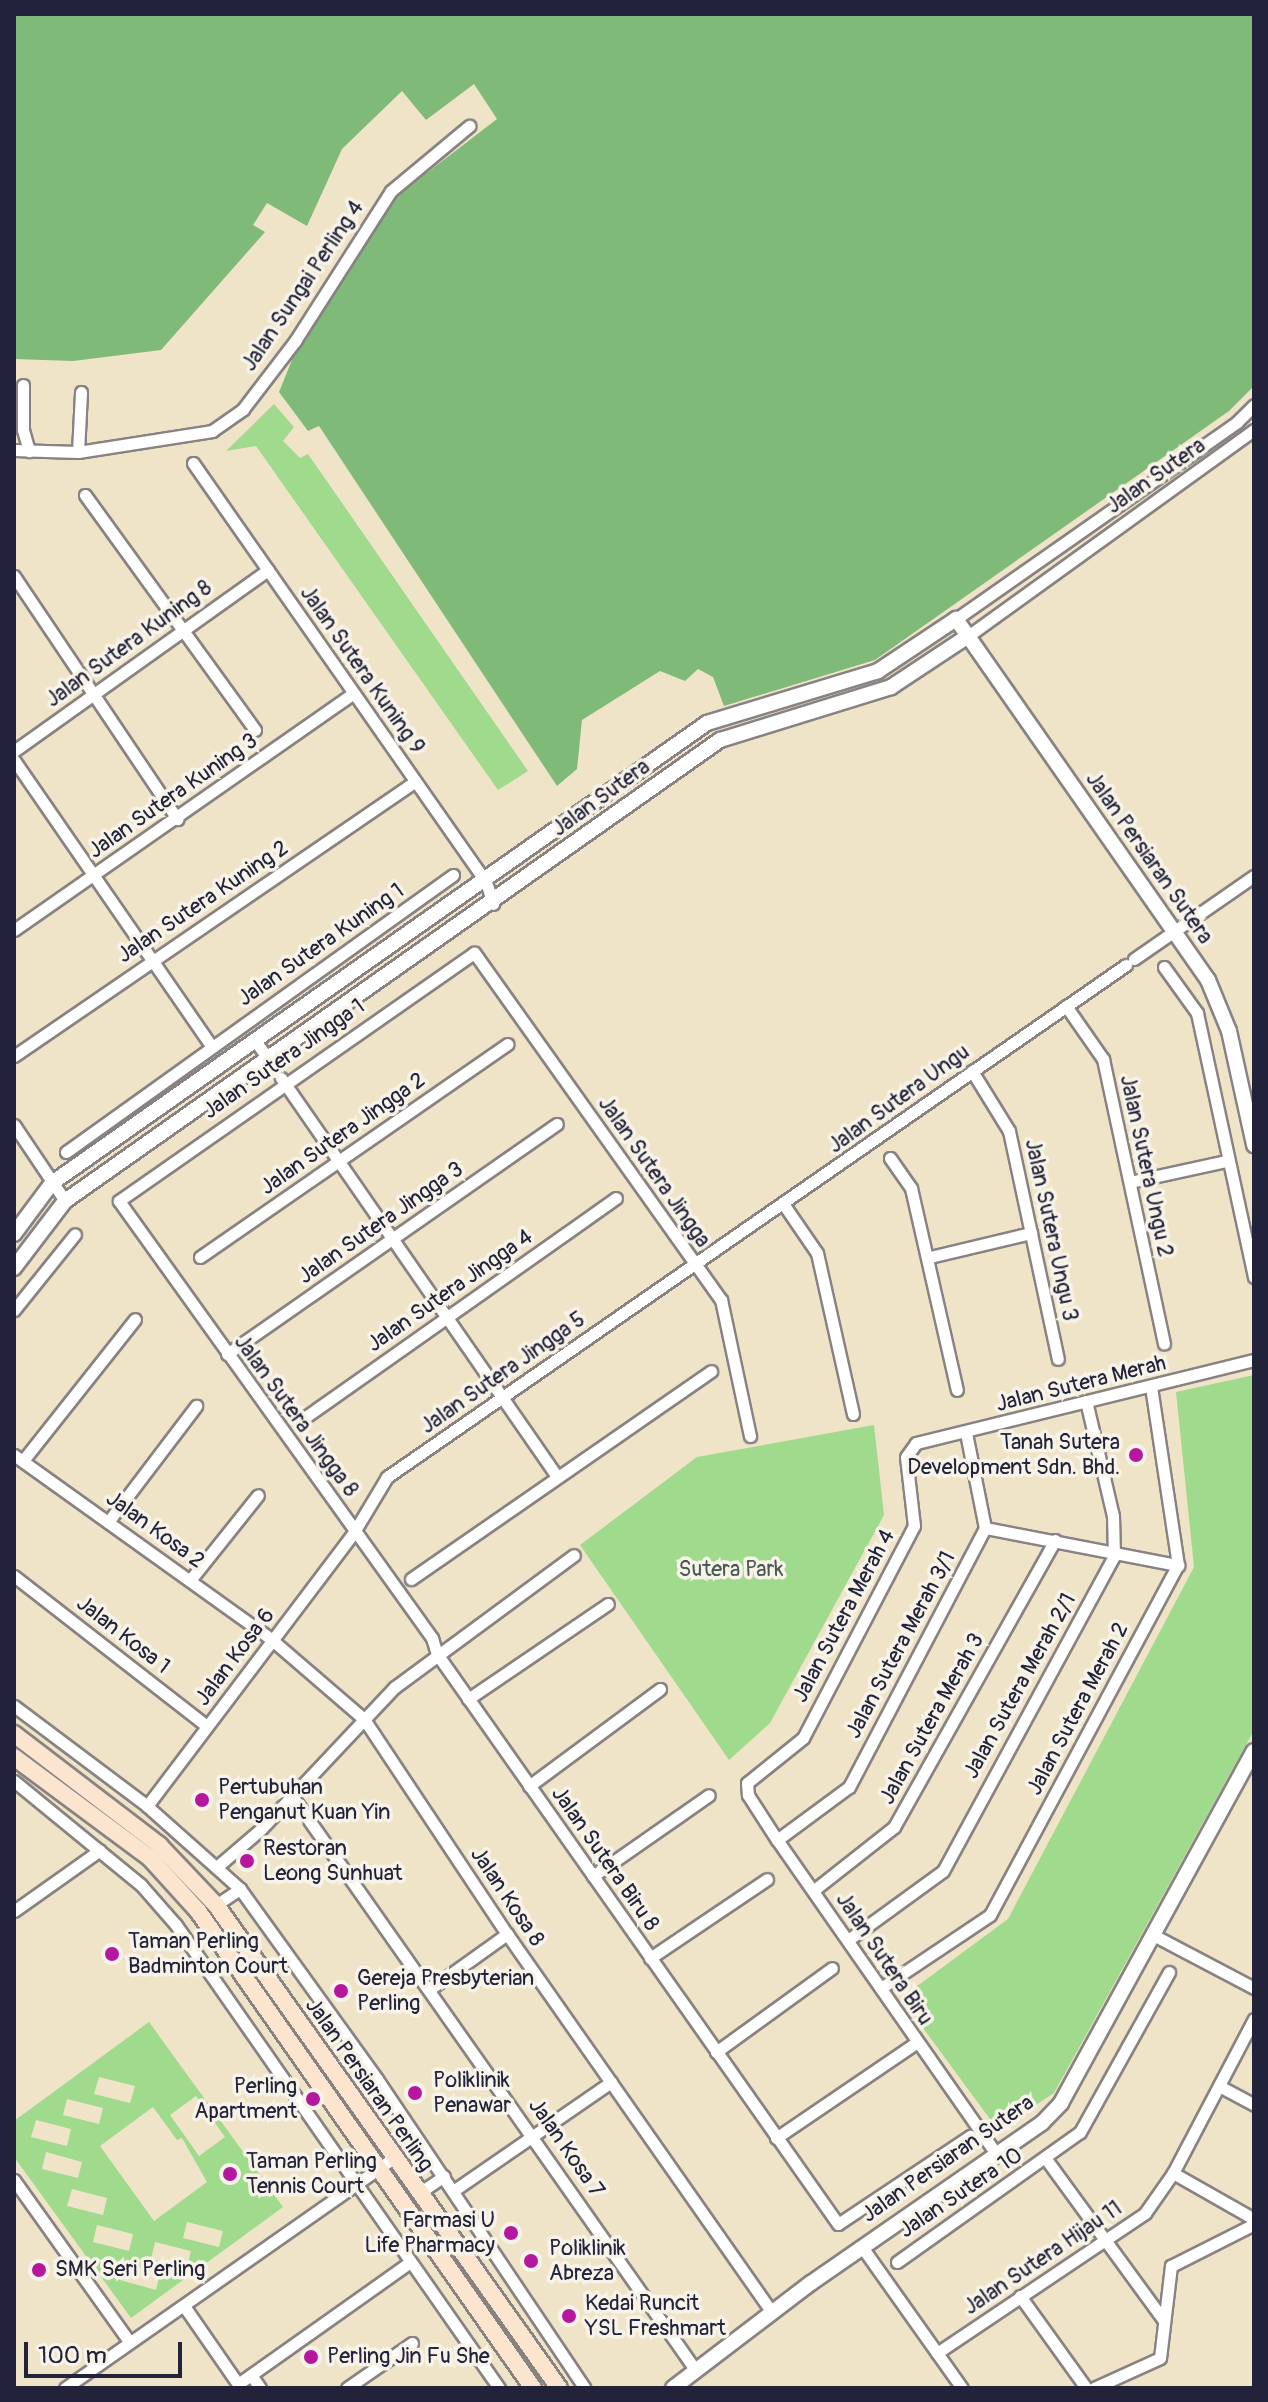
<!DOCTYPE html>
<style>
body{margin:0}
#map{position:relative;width:1268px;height:2402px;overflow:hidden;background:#efe4c8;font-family:Pangolin,sans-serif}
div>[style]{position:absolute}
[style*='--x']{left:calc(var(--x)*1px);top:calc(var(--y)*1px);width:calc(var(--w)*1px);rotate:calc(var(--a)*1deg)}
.green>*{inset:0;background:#a0da8d}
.forest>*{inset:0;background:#80ba78}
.roads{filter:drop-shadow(2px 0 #888382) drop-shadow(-2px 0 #888382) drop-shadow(0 2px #888382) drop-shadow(0 -2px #888382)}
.minor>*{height:11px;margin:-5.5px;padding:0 5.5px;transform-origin:5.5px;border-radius:5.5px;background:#fff}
.tertiary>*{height:14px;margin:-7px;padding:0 7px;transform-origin:7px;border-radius:7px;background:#fff}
.secondary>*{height:16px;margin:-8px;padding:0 8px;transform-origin:8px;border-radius:8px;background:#fbe5cf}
.dots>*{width:22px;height:22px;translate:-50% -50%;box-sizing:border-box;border:4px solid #f7f3e8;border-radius:50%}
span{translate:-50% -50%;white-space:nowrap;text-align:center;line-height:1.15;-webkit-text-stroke:7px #f7f3e8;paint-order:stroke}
.street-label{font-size:22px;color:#22223b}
.poi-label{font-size:22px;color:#22223b}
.right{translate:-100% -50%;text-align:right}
.left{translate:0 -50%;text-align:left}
.park-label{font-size:22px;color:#485954}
.frame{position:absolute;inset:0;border:16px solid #22223b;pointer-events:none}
.scale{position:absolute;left:24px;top:2342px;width:158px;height:36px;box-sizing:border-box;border:4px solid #22223b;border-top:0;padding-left:10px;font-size:24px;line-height:28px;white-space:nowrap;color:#22223b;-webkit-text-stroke:6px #f7f3e8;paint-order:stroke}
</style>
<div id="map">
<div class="green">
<i style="clip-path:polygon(274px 404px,294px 427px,283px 441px,300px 458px,308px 454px,528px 771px,498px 790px,256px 446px,226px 451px)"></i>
<i style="clip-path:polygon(1254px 1375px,1254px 1730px,1054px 2093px,998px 2130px,901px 1998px,1008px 1919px,1194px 1567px,1176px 1392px)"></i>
<i style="clip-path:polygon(874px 1425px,884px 1515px,770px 1723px,729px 1760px,580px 1545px,697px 1457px)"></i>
<i style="clip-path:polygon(evenodd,149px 2022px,283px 2207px,131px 2318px,14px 2157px,14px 2121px,149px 2022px,99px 2077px,135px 2086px,130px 2103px,94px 2094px,99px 2077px,149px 2022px,196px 2096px,225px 2137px,199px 2156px,170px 2115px,196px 2096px,149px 2022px,67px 2099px,103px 2108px,99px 2124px,63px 2115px,67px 2099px,149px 2022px,153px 2107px,177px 2140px,182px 2138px,207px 2182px,154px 2221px,100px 2146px,153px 2107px,149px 2022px,36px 2120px,71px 2129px,67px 2146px,31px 2137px,36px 2120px,149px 2022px,46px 2152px,82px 2162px,78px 2178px,42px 2169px,46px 2152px,149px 2022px,72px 2189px,107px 2198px,103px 2215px,67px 2206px,72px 2189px,149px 2022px,187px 2222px,223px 2231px,219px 2247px,183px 2238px,187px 2222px,149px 2022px,97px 2225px,133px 2234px,129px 2251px,93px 2242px,97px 2225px,149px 2022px,155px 2242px,191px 2251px,187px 2268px,151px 2259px,155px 2242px,149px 2022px,124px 2264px,160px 2273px,156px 2290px,120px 2280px,124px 2264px)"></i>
</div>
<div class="forest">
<i style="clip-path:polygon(14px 14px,1254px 14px,1254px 386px,1229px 411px,875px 660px,724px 706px,713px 677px,698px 669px,685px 681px,660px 671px,582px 720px,577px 769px,557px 786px,319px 426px,308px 431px,279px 392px,294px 355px,398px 195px,497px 119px,474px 84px,426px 120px,402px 91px,342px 149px,307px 226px,267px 203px,253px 225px,265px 232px,161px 350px,73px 361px,14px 359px)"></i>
</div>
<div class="roads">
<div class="minor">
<i style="--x:23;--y:385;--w:45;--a:90"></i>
<i style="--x:23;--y:430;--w:22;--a:74"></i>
<i style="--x:14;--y:450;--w:64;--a:1.8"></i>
<i style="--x:78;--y:452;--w:136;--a:-8.9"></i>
<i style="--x:212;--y:431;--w:38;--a:-35"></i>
<i style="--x:243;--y:409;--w:86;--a:-52.6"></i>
<i style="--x:295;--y:341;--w:178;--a:-57.4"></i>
<i style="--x:391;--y:191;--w:102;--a:-39.8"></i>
<i style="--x:78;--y:452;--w:60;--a:-87.1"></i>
<i style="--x:193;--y:463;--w:511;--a:55.04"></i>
<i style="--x:486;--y:882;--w:23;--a:72"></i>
<i style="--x:85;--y:495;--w:290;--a:54.1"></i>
<i style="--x:14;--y:576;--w:293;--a:56.1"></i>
<i style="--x:956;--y:619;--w:343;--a:-35"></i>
<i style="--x:1237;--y:422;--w:24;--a:-45"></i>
<i style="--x:968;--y:636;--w:352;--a:-35.8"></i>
<i style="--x:14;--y:751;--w:312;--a:-35.5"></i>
<i style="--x:14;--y:760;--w:347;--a:55.4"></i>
<i style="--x:14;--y:930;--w:414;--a:-34.9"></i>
<i style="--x:1134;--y:959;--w:146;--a:-34.7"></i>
<i style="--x:1164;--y:967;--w:57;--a:54.3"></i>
<i style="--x:1197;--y:1013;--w:270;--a:77.8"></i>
<i style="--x:1066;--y:1006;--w:65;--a:55.1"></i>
<i style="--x:1103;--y:1059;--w:291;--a:77.9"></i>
<i style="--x:256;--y:1042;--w:34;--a:54"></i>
<i style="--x:14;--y:1056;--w:486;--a:-34.4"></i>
<i style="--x:972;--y:1071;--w:70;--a:58.3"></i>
<i style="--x:1009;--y:1131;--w:233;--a:77.9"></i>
<i style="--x:281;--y:1078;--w:484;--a:55.3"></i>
<i style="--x:14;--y:1125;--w:92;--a:56.1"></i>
<i style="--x:66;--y:1152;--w:476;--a:-35.6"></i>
<i style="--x:890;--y:1158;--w:37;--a:55"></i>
<i style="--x:911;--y:1188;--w:207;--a:77.2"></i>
<i style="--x:1130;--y:1182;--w:98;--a:-12.3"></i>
<i style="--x:784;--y:1205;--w:58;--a:55.5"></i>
<i style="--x:817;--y:1253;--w:165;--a:77.4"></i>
<i style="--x:200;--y:1257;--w:374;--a:-34.7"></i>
<i style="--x:930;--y:1257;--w:104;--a:-13.4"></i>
<i style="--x:14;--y:1310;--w:97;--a:-51.2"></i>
<i style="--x:227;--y:1354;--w:402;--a:-34.9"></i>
<i style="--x:307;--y:1416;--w:378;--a:-35.2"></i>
<i style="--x:750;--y:1436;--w:139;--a:-102"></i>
<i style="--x:721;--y:1300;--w:426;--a:-125.4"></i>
<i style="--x:474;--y:953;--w:433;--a:145.1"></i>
<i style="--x:119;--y:1201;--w:538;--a:54.39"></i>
<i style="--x:432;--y:1638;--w:17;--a:73"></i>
<i style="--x:437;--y:1654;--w:697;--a:54.87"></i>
<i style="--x:838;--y:2224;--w:159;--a:-33.7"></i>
<i style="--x:14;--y:1455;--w:317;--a:35.6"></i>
<i style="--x:272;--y:1640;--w:121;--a:40.7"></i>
<i style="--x:364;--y:1719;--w:258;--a:56.4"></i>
<i style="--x:507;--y:1934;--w:462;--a:55"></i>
<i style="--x:25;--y:1458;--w:177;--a:-51.6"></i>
<i style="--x:108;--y:1522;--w:146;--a:-52.8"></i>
<i style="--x:985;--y:1528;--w:197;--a:10.9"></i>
<i style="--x:14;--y:1576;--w:244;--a:37.9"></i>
<i style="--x:191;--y:1579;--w:107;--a:-51.4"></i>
<i style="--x:411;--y:1579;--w:365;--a:-34.7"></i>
<i style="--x:468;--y:1699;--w:169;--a:-34.2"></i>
<i style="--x:14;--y:1706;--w:166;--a:36.9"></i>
<i style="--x:147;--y:1806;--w:125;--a:41.7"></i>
<i style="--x:240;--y:1889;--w:234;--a:54.2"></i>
<i style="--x:377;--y:2079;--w:372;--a:56.1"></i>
<i style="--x:14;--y:1781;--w:164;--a:39.3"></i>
<i style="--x:141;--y:1885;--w:53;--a:48.8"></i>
<i style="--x:176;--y:1925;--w:565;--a:55.1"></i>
<i style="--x:529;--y:1786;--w:163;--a:-36.5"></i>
<i style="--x:292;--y:1796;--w:699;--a:54.9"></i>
<i style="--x:147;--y:1806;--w:343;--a:-52.9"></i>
<i style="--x:354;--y:1532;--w:64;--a:-59"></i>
<i style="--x:387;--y:1477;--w:899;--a:-34.72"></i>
<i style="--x:777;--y:1840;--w:89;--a:-36.4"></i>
<i style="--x:849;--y:1787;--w:293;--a:-62.3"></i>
<i style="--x:985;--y:1528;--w:97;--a:-101.3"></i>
<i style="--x:219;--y:1865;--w:55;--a:-40.6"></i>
<i style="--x:261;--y:1829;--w:195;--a:-46.7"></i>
<i style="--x:395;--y:1687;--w:222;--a:-36.4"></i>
<i style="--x:593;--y:1876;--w:141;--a:-34.9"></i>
<i style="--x:814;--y:1890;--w:102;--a:-38.2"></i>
<i style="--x:894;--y:1827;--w:329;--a:-60.7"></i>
<i style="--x:216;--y:1905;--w:29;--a:-34"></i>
<i style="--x:14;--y:1911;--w:105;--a:-35.3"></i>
<i style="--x:1155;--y:1936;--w:112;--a:27.7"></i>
<i style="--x:848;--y:1940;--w:117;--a:-36"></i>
<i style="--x:943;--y:1871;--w:358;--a:-61.5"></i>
<i style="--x:1114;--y:1556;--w:40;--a:-91.4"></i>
<i style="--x:1113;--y:1516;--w:118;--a:-103.2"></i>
<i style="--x:650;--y:1958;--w:141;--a:-34"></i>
<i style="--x:881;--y:1988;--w:131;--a:-33.8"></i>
<i style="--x:990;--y:1915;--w:397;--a:-61.8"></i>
<i style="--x:1178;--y:1565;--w:180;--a:-98.6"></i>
<i style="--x:430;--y:1989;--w:95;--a:-35.5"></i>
<i style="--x:716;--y:2052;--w:143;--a:-35.9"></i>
<i style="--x:1219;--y:2086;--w:40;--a:28"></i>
<i style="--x:776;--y:2138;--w:171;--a:-34.2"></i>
<i style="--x:997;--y:2155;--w:384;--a:-124.9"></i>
<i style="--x:777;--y:1840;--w:54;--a:-122.8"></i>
<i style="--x:748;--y:1795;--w:12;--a:-95"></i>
<i style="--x:747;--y:1783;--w:72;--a:-38.8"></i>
<i style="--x:803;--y:1738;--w:239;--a:-62.4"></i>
<i style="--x:914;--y:1526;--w:69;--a:-96.6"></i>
<i style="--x:906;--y:1457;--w:17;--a:-54"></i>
<i style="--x:916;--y:1443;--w:348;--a:-13.8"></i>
<i style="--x:1046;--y:2159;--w:200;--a:53.9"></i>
<i style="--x:1173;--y:2173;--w:93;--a:29.6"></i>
<i style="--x:14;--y:2180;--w:198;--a:54.5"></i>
<i style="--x:453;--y:2191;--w:192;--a:-34.6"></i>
<i style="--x:419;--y:2193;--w:30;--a:-34"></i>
<i style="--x:862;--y:2247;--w:173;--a:54.7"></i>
<i style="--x:897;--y:2262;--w:224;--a:-35.4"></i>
<i style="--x:1080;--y:2132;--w:183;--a:-60.9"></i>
<i style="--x:1020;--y:2296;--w:113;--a:54.3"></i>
<i style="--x:184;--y:2306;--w:98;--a:55.3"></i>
<i style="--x:937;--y:2353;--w:251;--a:-33.9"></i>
<i style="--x:1145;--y:2213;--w:49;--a:-55"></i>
<i style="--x:1173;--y:2173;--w:174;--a:-62.3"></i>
<i style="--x:251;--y:2375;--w:16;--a:55"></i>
<i style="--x:238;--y:2384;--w:211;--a:-35.3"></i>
<i style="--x:65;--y:2388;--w:401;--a:-35"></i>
<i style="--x:347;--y:2388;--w:79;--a:-34.7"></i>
<i style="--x:1094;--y:2388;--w:72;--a:-24.4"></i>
<i style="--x:1160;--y:2358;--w:93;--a:-83.2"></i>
<i style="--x:1171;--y:2266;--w:93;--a:-26.8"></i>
</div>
<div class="tertiary">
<i style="--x:14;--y:1234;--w:64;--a:-53.3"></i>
<i style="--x:52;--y:1183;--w:800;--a:-35.08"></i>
<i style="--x:707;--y:723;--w:179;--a:-16.9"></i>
<i style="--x:878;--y:671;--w:94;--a:-33.7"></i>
<i style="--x:956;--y:619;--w:440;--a:55.1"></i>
<i style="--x:1208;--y:980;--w:55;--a:67.6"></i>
<i style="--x:1229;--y:1031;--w:117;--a:77.6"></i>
<i style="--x:14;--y:1268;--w:84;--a:-52.7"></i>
<i style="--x:65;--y:1201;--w:801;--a:-35.14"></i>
<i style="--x:720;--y:740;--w:179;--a:-17.2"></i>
<i style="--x:891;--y:687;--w:92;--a:-33.5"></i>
<i style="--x:673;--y:2388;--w:173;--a:-37.3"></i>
<i style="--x:811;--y:2283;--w:281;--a:-34.7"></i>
<i style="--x:1042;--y:2123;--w:28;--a:-46"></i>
<i style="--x:1061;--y:2103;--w:401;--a:-61.3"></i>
</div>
<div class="secondary">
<i style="--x:14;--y:1734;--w:183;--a:37.4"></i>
<i style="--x:159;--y:1845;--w:83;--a:46.5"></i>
<i style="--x:216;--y:1905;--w:592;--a:54.62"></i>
<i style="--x:14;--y:1757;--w:169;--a:36.6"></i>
<i style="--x:150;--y:1858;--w:72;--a:47.8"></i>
<i style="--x:198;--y:1911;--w:583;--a:54.92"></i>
</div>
</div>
<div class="dots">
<i style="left:1136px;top:1455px;background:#b5179e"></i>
<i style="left:202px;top:1800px;background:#b5179e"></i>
<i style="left:247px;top:1861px;background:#b5179e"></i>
<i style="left:112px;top:1954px;background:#b5179e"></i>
<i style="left:341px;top:1991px;background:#b5179e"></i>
<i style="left:415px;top:2093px;background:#b5179e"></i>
<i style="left:313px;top:2099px;background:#b5179e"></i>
<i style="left:230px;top:2174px;background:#b5179e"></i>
<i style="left:511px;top:2233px;background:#b5179e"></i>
<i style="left:531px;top:2261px;background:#b5179e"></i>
<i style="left:39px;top:2270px;background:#b5179e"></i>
<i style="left:569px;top:2316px;background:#b5179e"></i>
<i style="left:311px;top:2357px;background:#b5179e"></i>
</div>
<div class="street-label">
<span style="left:303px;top:286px;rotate:-56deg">Jalan Sungai Perling 4</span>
<span style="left:1156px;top:476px;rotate:-35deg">Jalan Sutera</span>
<span style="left:129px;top:644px;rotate:-36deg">Jalan Sutera Kuning 8</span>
<span style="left:362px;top:670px;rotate:55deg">Jalan Sutera Kuning 9</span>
<span style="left:173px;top:796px;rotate:-35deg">Jalan Sutera Kuning 3</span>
<span style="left:601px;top:798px;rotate:-36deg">Jalan Sutera</span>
<span style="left:1149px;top:858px;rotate:55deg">Jalan Persiaran Sutera</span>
<span style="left:203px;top:902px;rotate:-34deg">Jalan Sutera Kuning 2</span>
<span style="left:321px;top:945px;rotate:-35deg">Jalan Sutera Kuning 1</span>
<span style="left:284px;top:1059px;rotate:-35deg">Jalan Sutera Jingga 1</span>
<span style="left:899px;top:1099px;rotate:-36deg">Jalan Sutera Ungu</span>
<span style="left:343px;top:1134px;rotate:-35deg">Jalan Sutera Jingga 2</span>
<span style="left:1146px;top:1166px;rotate:78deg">Jalan Sutera Ungu 2</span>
<span style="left:654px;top:1172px;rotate:55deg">Jalan Sutera Jingga</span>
<span style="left:381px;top:1223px;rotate:-35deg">Jalan Sutera Jingga 3</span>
<span style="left:1051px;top:1230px;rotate:78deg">Jalan Sutera Ungu 3</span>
<span style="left:450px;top:1291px;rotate:-35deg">Jalan Sutera Jingga 4</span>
<span style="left:503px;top:1373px;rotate:-35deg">Jalan Sutera Jingga 5</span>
<span style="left:1081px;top:1384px;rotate:-14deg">Jalan Sutera Merah</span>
<span style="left:296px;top:1416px;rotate:54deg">Jalan Sutera Jingga 8</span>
<span style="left:155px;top:1530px;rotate:36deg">Jalan Kosa 2</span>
<span style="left:844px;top:1616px;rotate:-62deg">Jalan Sutera Merah 4</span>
<span style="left:123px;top:1635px;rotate:38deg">Jalan Kosa 1</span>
<span style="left:901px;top:1645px;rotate:-62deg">Jalan Sutera Merah 3/1</span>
<span style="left:235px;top:1657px;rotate:-53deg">Jalan Kosa 6</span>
<span style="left:1020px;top:1686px;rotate:-61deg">Jalan Sutera Merah 2/1</span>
<span style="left:1078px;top:1709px;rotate:-62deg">Jalan Sutera Merah 2</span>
<span style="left:932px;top:1719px;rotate:-61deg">Jalan Sutera Merah 3</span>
<span style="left:605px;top:1859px;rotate:55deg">Jalan Sutera Biru 8</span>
<span style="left:507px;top:1897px;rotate:56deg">Jalan Kosa 8</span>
<span style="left:884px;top:1959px;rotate:56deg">Jalan Sutera Biru</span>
<span style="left:369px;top:2085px;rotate:55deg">Jalan Persiaran Perling</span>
<span style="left:566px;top:2148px;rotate:55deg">Jalan Kosa 7</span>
<span style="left:948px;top:2159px;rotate:-35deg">Jalan Persiaran Sutera</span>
<span style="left:961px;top:2193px;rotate:-34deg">Jalan Sutera 10</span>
<span style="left:1043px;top:2258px;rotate:-34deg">Jalan Sutera Hijau 11</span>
</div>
<div class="poi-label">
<span class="right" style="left:1120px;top:1455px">Tanah Sutera<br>Development Sdn. Bhd.</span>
<span class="left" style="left:218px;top:1800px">Pertubuhan<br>Penganut Kuan Yin</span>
<span class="left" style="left:263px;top:1861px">Restoran<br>Leong Sunhuat</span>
<span class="left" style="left:128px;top:1954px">Taman Perling<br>Badminton Court</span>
<span class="left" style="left:357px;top:1991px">Gereja Presbyterian<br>Perling</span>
<span class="left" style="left:433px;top:2093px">Poliklinik<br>Penawar</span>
<span class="right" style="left:297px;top:2099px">Perling<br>Apartment</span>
<span class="left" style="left:246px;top:2174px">Taman Perling<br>Tennis Court</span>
<span class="right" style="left:495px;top:2233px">Farmasi U<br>Life Pharmacy</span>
<span class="left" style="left:549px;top:2261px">Poliklinik<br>Abreza</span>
<span class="left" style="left:55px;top:2270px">SMK Seri Perling</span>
<span class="left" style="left:585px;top:2316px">Kedai Runcit<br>YSL Freshmart</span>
<span class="left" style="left:327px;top:2357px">Perling Jin Fu She</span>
</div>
<div class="park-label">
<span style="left:731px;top:1570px">Sutera Park</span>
</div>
<div class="frame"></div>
<div class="scale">100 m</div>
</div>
